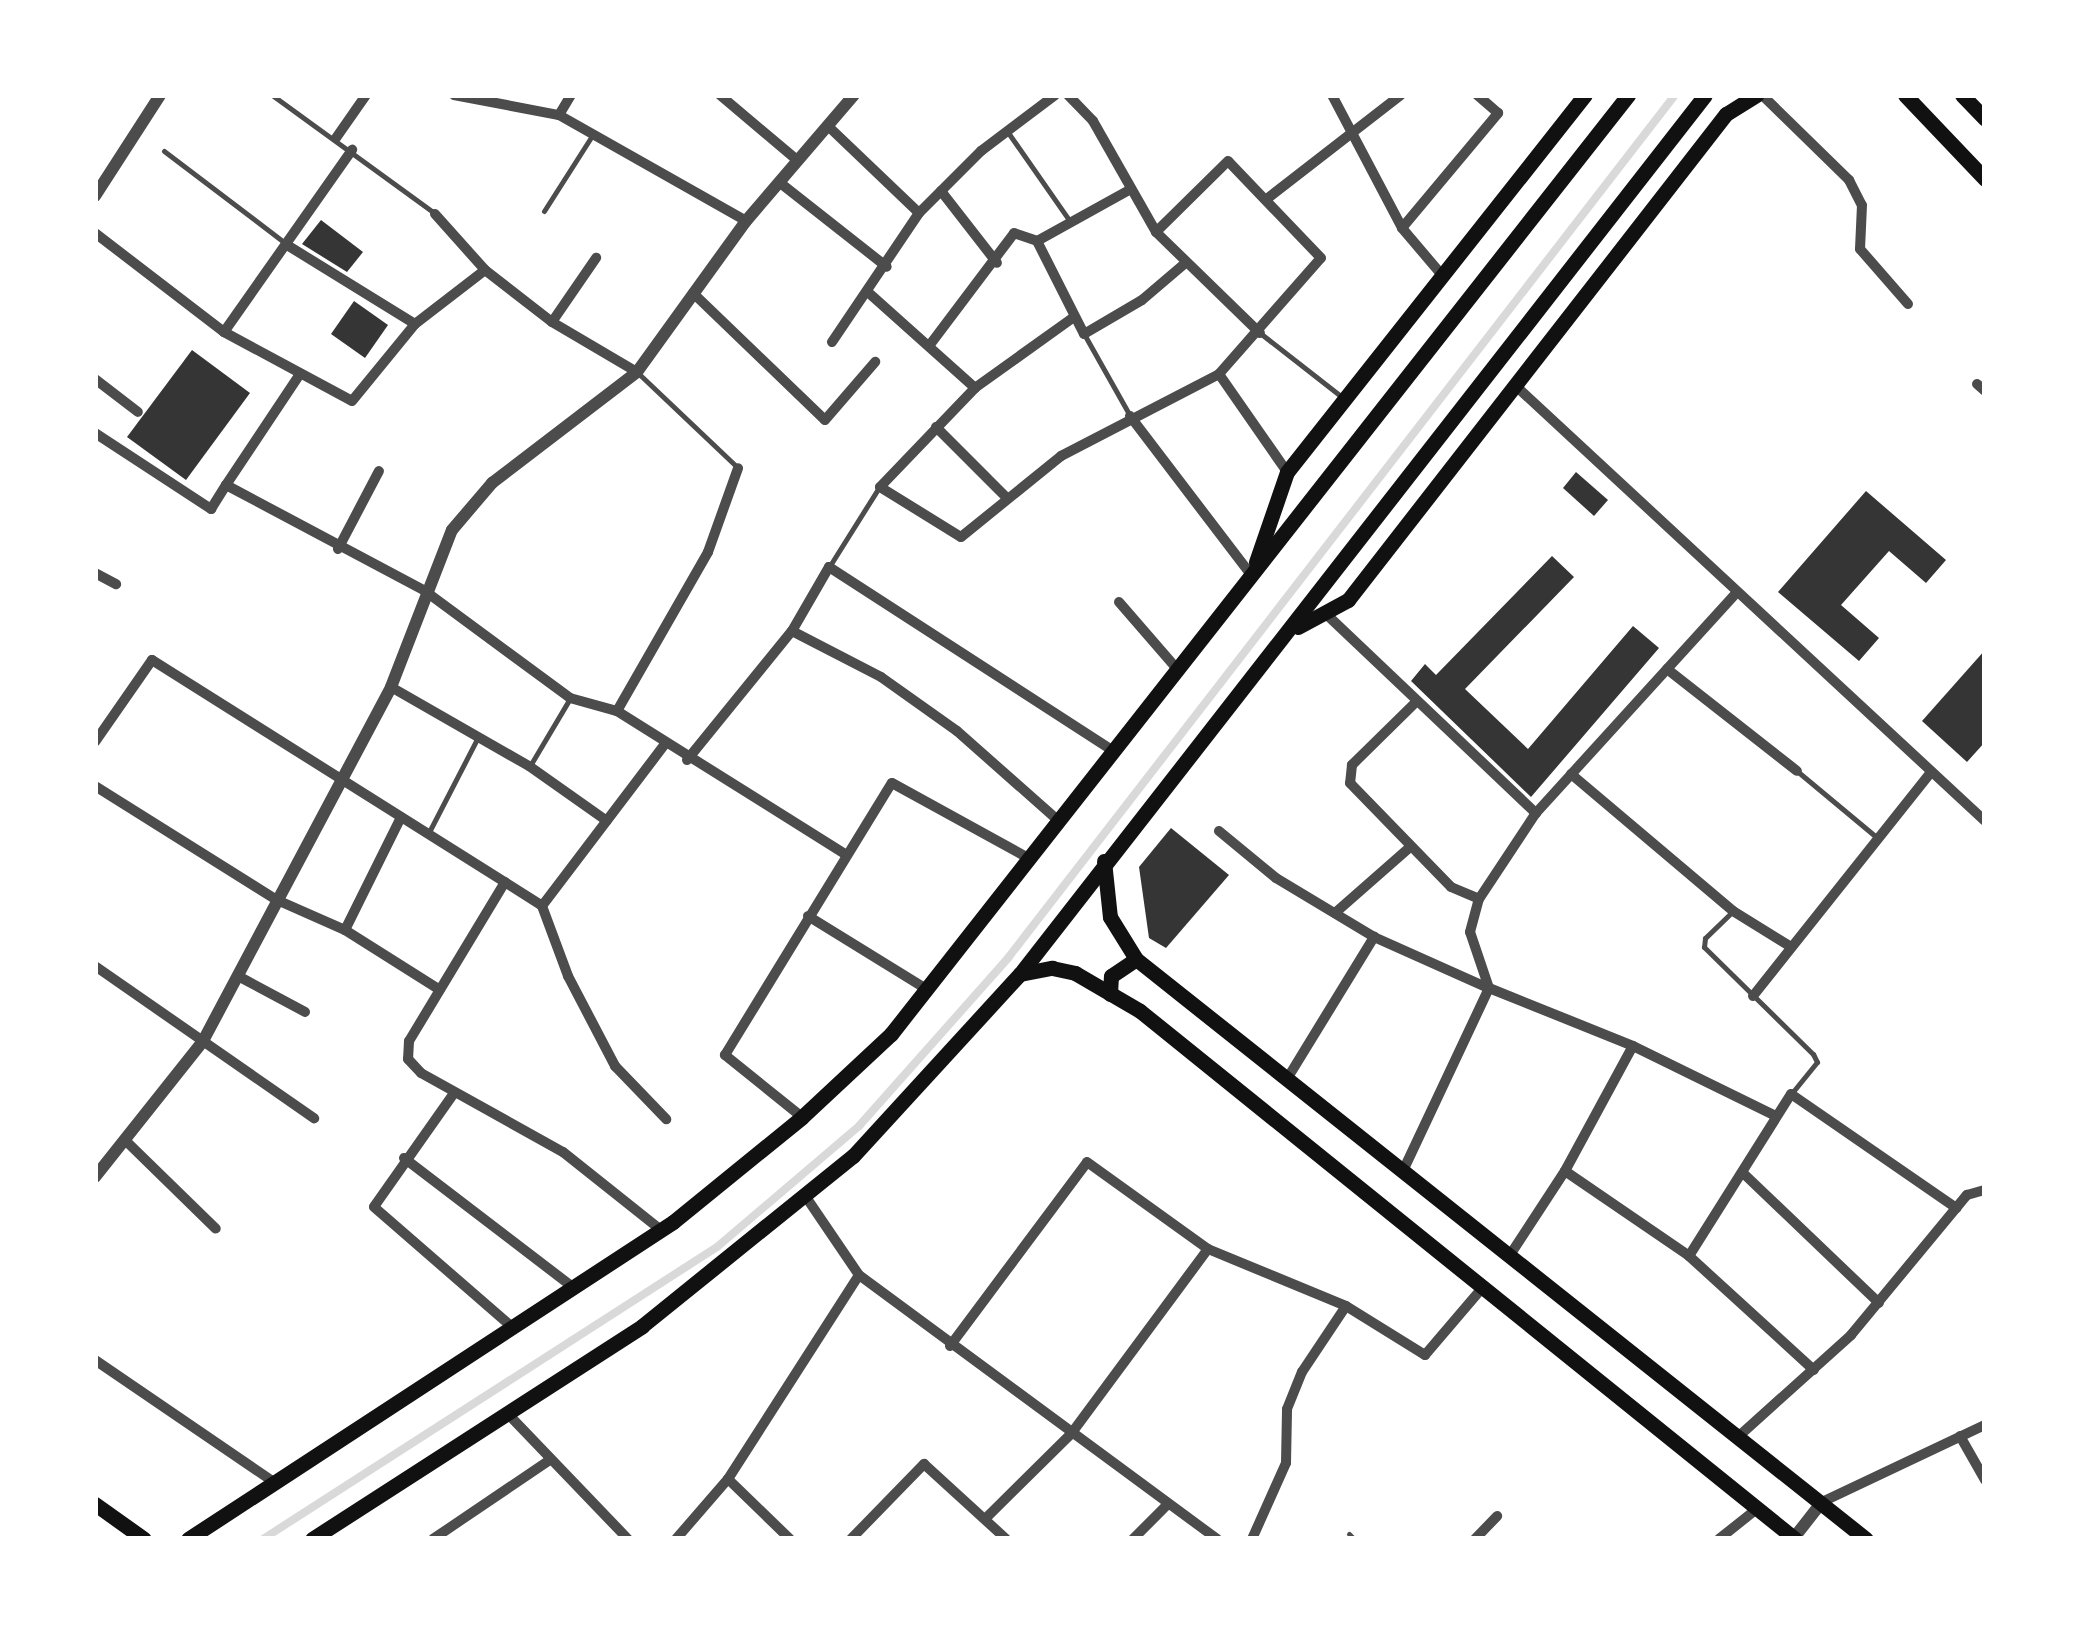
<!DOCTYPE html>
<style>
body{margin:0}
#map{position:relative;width:2080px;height:1634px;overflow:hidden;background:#fff;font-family:"Source Serif 4",serif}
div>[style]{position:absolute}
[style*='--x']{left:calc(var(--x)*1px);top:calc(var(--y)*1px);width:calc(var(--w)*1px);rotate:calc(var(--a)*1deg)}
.stream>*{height:8px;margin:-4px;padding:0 4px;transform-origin:4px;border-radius:4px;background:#d9d9d9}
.building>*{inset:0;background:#353535}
.service>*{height:5px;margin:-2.5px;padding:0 2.5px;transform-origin:2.5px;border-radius:2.5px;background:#4c4c4c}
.minor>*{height:10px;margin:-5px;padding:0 5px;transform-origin:5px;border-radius:5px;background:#4c4c4c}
.tertiary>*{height:12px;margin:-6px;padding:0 6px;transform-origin:6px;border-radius:6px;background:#4c4c4c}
.secondary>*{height:15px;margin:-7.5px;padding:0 7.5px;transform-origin:7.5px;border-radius:7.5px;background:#111}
span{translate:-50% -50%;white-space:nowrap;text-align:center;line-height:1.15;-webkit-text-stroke:10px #fff;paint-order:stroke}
.frame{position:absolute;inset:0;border:98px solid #fff;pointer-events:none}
</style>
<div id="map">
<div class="stream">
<i style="--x:263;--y:1539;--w:540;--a:-32.75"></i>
<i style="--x:717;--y:1247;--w:187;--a:-40.4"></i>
<i style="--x:859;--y:1126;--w:225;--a:-48.4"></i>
<i style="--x:1008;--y:958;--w:1091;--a:-52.3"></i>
</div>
<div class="building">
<i style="clip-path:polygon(321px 220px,363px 252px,347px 272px,302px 244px)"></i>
<i style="clip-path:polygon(354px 301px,388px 325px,365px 358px,331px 334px)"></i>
<i style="clip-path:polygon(192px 350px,250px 393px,186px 480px,127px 437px)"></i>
<i style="clip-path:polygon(1576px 472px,1608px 500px,1594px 516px,1563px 488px)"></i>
<i style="clip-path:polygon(1866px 491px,1946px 560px,1926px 583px,1889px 551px,1841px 605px,1879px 638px,1859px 661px,1778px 592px)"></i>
<i style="clip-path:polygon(1552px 556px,1574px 577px,1465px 689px,1528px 749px,1633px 626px,1659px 648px,1531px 797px,1411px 681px,1425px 664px,1436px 675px)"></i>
<i style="clip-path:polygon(1985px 650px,1985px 742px,1967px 762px,1922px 721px)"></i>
<i style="clip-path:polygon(1171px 828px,1229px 875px,1166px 948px,1149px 938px,1139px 867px)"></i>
</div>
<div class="service">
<i style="--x:272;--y:95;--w:199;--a:36"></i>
<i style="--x:1007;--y:131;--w:108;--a:55.1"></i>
<i style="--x:164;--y:151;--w:152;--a:37.2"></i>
<i style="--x:544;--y:211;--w:91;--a:-57.5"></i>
<i style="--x:1260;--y:333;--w:104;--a:38"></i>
<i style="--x:1084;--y:334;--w:92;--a:60.6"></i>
<i style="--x:638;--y:373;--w:138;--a:43.5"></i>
<i style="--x:829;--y:567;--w:92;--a:-57.9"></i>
<i style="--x:531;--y:764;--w:74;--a:-59.3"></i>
<i style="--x:1797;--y:771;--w:102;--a:39.8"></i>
<i style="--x:429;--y:832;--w:107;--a:-62.7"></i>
<i style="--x:1733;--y:911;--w:39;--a:136"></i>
<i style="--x:1705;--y:938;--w:9;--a:96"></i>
<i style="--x:1704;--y:947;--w:153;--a:44.5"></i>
<i style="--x:1813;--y:1054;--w:9;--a:63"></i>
<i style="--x:1817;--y:1062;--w:38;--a:129"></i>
<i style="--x:1349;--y:1534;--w:7;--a:45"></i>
</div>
<div class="minor">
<i style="--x:454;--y:95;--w:107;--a:10.8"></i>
<i style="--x:559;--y:115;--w:215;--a:29.5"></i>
<i style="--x:720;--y:95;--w:101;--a:40.2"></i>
<i style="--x:1068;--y:95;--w:36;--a:46"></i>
<i style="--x:1093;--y:121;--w:128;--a:60.4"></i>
<i style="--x:1156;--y:232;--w:145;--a:44.2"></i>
<i style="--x:1332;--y:95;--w:150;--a:62.2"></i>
<i style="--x:1402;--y:228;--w:60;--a:49.7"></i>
<i style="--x:1762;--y:95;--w:122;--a:44.3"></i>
<i style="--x:1849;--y:180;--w:28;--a:63"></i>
<i style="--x:1862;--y:205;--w:44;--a:92.6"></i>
<i style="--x:1860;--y:249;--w:73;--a:48.9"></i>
<i style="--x:559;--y:115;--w:23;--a:-59"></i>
<i style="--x:829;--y:127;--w:124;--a:43.7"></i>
<i style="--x:336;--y:138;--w:52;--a:-55.1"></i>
<i style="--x:779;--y:182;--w:137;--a:38.2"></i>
<i style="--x:1131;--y:189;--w:107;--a:151"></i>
<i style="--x:1037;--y:241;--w:104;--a:63.2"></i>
<i style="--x:1084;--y:334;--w:67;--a:-30.4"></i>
<i style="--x:1142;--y:300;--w:54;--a:-40.5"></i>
<i style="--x:941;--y:191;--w:91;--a:52.1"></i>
<i style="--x:1268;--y:198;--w:168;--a:-37.8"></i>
<i style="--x:435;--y:214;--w:75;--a:48.2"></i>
<i style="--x:485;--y:270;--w:85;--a:37.8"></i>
<i style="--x:552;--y:322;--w:99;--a:30.5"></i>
<i style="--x:1402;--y:228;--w:150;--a:-50.1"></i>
<i style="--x:1498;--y:113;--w:28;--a:-139"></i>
<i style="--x:95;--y:233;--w:163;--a:37.5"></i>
<i style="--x:224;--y:332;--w:145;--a:28.3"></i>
<i style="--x:352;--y:401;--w:99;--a:-50.7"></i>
<i style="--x:415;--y:324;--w:88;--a:-37.6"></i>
<i style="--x:287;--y:245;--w:150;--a:31.7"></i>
<i style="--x:693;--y:293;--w:183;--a:43.9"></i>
<i style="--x:825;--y:420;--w:77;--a:-49.2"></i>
<i style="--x:870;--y:294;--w:141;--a:41.8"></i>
<i style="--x:1074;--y:317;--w:122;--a:144.4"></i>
<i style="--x:975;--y:388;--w:137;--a:133.8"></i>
<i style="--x:880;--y:487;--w:95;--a:31.7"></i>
<i style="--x:961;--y:537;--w:129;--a:-39"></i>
<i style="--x:1061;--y:456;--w:178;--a:-27.4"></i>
<i style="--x:1219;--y:374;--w:154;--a:-48.7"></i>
<i style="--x:1321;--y:258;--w:134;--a:-133.8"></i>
<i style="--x:1228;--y:161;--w:101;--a:135.4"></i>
<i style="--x:552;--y:322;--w:78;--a:-55.5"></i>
<i style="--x:224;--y:332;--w:223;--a:-54.9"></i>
<i style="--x:832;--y:342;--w:156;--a:-56"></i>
<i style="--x:919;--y:213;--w:88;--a:-45"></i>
<i style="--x:981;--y:151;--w:93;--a:-37.1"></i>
<i style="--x:929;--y:346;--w:141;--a:-53"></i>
<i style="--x:1014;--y:233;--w:24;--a:19"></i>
<i style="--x:1219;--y:374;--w:119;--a:55.2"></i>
<i style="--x:95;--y:379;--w:54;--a:37.5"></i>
<i style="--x:1977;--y:384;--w:11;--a:41"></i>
<i style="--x:1517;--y:387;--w:638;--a:42.84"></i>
<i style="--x:1130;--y:416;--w:200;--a:52.7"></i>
<i style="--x:936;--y:427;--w:100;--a:45"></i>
<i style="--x:95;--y:433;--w:139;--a:33.2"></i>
<i style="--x:211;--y:509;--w:28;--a:-58"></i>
<i style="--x:226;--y:485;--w:225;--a:28"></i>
<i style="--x:425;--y:591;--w:180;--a:36.4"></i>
<i style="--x:570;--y:698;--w:49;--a:15.5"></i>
<i style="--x:617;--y:711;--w:271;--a:32.1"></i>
<i style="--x:226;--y:485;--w:133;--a:-56.3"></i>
<i style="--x:338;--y:549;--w:88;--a:-62.3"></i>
<i style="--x:95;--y:573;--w:24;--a:28"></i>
<i style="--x:1119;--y:602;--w:90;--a:49.1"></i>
<i style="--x:1325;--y:613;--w:291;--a:43.5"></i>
<i style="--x:792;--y:631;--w:100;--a:27.3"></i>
<i style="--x:881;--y:677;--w:93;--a:35.4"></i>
<i style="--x:957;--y:731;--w:137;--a:41.5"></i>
<i style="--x:1667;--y:669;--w:165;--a:38.1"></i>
<i style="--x:391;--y:687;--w:159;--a:29.8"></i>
<i style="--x:529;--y:766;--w:95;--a:35.2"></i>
<i style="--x:1416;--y:702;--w:90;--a:135.5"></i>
<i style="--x:1352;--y:765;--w:18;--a:96"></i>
<i style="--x:1350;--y:783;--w:145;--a:45.8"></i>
<i style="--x:1451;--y:887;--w:30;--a:23"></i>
<i style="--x:617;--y:711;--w:183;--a:-60.2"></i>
<i style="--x:708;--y:552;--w:89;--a:-70.3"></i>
<i style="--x:95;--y:742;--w:100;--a:-55.2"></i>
<i style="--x:152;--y:660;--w:461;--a:32.2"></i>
<i style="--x:542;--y:906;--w:75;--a:69.6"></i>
<i style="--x:568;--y:976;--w:102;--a:62.4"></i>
<i style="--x:615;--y:1066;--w:74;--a:46.1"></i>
<i style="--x:687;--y:760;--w:166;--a:-50.9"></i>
<i style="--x:792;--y:631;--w:74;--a:-60"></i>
<i style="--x:829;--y:567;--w:341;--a:32.9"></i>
<i style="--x:1571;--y:774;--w:212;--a:40.2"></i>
<i style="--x:1733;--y:911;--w:68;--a:31.8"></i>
<i style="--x:95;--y:786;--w:215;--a:32.1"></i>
<i style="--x:277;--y:900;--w:74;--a:23.8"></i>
<i style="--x:345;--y:930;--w:112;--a:32.3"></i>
<i style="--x:1219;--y:831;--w:74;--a:39.5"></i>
<i style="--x:1276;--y:878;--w:114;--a:31"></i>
<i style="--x:1374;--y:937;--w:125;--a:24.1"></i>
<i style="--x:505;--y:882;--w:186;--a:121.1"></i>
<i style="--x:409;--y:1041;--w:18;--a:93"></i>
<i style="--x:408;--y:1059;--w:19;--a:47"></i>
<i style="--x:421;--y:1073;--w:162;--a:29.1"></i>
<i style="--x:563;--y:1152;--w:125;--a:38.5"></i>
<i style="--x:542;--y:906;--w:203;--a:-52.8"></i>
<i style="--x:1335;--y:913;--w:100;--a:-41.3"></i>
<i style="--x:808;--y:916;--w:141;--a:31.7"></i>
<i style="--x:345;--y:930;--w:126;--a:-63.6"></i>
<i style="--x:95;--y:966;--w:267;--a:34.8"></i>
<i style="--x:238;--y:976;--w:76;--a:28.2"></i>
<i style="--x:1489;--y:988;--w:59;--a:-108.7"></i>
<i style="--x:1470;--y:932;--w:34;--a:-75"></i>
<i style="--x:1479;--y:899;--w:103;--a:-56.5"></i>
<i style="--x:1536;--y:813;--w:296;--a:-47.7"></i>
<i style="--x:1753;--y:996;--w:286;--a:-51.5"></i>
<i style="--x:1287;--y:1079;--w:167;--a:-58.5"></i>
<i style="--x:454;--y:1093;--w:139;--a:125.1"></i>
<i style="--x:374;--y:1207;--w:184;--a:41"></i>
<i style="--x:802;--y:1117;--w:99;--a:-141.2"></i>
<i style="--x:725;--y:1055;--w:319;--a:-58.5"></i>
<i style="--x:892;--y:783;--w:158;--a:28.8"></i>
<i style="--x:127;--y:1142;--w:124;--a:44.3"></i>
<i style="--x:404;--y:1158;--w:214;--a:37.4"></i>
<i style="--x:1565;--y:1171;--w:150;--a:34.4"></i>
<i style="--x:1689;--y:1256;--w:169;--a:42.4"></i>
<i style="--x:1402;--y:1173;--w:204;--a:-64.8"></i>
<i style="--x:1489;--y:988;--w:155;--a:21.9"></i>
<i style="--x:1633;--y:1046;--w:159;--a:26.1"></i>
<i style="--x:1743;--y:1173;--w:188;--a:43.7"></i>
<i style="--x:806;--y:1197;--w:94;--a:55.8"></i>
<i style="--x:859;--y:1275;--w:445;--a:36.4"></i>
<i style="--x:1510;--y:1255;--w:100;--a:-56.8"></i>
<i style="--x:1565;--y:1171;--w:142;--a:-61.5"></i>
<i style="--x:1689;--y:1256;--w:191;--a:-57.8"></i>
<i style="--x:1791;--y:1094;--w:201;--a:34.6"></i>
<i style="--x:950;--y:1346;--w:229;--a:-53.3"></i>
<i style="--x:1087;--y:1162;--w:149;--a:35.7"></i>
<i style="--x:1208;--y:1249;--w:149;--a:22.4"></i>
<i style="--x:1346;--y:1306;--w:93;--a:31.8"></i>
<i style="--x:1425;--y:1355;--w:89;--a:-49.5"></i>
<i style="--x:95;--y:1360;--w:218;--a:34.3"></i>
<i style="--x:508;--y:1414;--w:173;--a:46.2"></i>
<i style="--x:1739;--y:1436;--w:151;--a:-42"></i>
<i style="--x:1851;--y:1335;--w:182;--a:-50.4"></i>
<i style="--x:1967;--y:1195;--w:19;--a:-16"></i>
<i style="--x:1960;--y:1436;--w:51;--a:60.4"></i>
<i style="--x:728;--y:1479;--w:86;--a:44.1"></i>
<i style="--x:1822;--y:1502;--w:180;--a:-25.3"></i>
<i style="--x:986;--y:1518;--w:120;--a:-44.7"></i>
<i style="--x:1071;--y:1434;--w:230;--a:-53.5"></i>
<i style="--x:433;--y:1539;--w:139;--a:-34.1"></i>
<i style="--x:676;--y:1539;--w:79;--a:-49.1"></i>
<i style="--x:728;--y:1479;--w:242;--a:-57.3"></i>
<i style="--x:851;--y:1539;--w:105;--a:-45.8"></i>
<i style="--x:924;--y:1464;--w:111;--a:42.4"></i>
<i style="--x:1133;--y:1539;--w:48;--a:-45"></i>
<i style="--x:1252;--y:1539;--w:83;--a:-65.9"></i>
<i style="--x:1286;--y:1463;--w:54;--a:-88.9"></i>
<i style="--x:1287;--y:1409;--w:40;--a:-68"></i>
<i style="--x:1302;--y:1372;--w:79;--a:-56.3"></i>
<i style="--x:1475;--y:1539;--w:32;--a:-46"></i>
<i style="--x:1719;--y:1539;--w:50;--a:-38.5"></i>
</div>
<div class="tertiary">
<i style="--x:95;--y:196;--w:120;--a:-57.2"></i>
<i style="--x:95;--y:1177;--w:174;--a:-51.5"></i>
<i style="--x:203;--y:1041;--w:401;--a:-62"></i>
<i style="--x:391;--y:687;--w:168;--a:-68.8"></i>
<i style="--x:452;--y:530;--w:62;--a:-49.6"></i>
<i style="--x:492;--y:483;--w:183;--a:-37.4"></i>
<i style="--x:637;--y:372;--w:186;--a:-54.2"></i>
<i style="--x:746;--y:221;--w:166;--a:-49.4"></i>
<i style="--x:1793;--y:1539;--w:47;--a:-51.9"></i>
</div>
<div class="secondary">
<i style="--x:1905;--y:95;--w:116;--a:46.4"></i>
<i style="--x:1962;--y:95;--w:33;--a:46"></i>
<i style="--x:1256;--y:562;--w:95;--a:-71"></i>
<i style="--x:1287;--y:472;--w:481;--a:-51.7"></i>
<i style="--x:1298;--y:627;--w:57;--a:-28.4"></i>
<i style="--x:1348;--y:600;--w:616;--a:-52.13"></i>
<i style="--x:1726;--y:114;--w:36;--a:-32"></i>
<i style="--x:1104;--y:861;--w:56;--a:83.9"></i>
<i style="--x:1110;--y:917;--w:49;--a:58.2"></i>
<i style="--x:1136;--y:959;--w:932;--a:38.47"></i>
<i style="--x:1020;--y:974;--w:33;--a:-11"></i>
<i style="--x:1052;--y:968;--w:24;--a:12"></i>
<i style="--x:1075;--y:973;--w:75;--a:30.3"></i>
<i style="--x:1140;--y:1011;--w:841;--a:38.87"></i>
<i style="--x:1110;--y:994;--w:18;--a:-87"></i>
<i style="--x:1111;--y:976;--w:30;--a:-34"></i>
<i style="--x:95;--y:1504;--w:60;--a:35.5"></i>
<i style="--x:188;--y:1539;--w:579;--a:-33.17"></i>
<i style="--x:673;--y:1222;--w:166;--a:-39.1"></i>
<i style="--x:802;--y:1117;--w:122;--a:-43"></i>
<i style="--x:891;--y:1034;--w:1194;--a:-51.87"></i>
<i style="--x:312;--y:1539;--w:393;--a:-32.8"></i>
<i style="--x:642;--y:1326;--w:271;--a:-38.9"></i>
<i style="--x:853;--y:1156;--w:247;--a:-47.5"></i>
<i style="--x:1020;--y:974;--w:1114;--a:-52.07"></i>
</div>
<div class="frame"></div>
</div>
